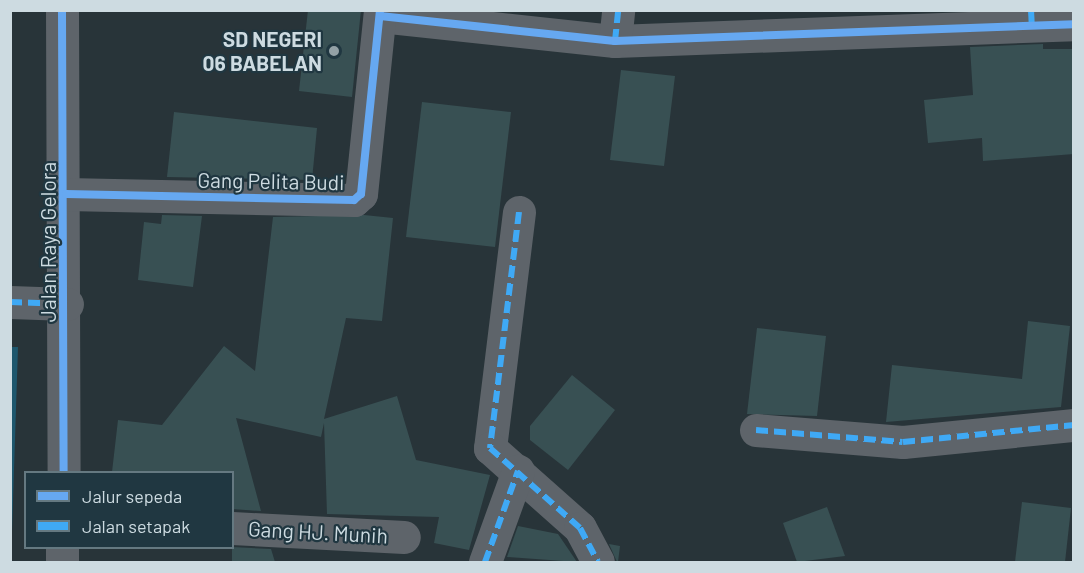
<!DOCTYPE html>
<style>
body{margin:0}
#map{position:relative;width:1084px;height:573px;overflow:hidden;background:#283439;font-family:Barlow,sans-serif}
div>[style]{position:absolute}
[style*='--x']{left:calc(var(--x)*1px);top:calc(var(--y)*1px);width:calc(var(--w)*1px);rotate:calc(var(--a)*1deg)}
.green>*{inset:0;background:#1e576d}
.building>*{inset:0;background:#385053}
.minor>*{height:33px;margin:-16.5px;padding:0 16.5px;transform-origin:16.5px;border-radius:16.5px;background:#5e646a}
.quiet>*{height:6px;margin-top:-3px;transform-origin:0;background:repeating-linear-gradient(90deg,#3fa9f5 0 12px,transparent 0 18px)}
.cycleway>*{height:8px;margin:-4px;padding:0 4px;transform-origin:4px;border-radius:4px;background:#66a8f1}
.dots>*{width:16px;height:16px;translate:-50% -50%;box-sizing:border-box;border:3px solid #203741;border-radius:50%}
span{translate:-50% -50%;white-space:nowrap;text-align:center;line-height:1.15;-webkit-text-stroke:4.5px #203741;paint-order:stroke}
.poi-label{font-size:21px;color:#cddbe1;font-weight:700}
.right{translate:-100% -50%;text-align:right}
.street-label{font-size:21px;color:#cddbe1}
.frame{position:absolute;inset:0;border:12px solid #cddbe1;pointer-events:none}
.legend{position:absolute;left:24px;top:471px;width:210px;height:78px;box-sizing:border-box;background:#203741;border:2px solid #657981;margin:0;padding:8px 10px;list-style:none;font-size:18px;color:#cddbe1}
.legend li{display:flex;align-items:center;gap:12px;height:30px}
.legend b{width:30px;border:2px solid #657981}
</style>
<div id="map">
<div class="green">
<i style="clip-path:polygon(10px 347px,18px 347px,11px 562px,10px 562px)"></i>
</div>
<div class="building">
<i style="clip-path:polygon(308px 10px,361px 10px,352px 97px,299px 91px)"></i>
<i style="clip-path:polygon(1043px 44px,1043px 49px,1074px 49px,1074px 154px,983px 161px,982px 138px,928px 143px,924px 100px,973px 95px,970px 47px)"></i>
<i style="clip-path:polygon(621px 70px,675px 76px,664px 166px,610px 160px)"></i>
<i style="clip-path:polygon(422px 102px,511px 112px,495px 247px,406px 237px)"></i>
<i style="clip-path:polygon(174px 112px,317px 128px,312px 180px,167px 177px)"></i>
<i style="clip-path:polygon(162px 215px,202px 216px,193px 287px,138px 280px,144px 222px,161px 224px)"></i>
<i style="clip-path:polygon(364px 215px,393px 218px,382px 321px,346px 318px,324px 419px,397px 396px,416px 460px,490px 475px,469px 550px,434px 543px,439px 517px,327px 514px,324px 423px,321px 437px,236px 418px,261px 511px,232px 509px,232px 472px,112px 472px,118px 420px,162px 425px,224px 346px,255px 371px,273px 217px)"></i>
<i style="clip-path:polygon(1028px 321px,1070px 326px,1061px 407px,886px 422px,892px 365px,1022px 379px)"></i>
<i style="clip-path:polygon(757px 328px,826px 336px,817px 416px,747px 414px)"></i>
<i style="clip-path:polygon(572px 375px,615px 410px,568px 470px,530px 440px,530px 426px)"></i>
<i style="clip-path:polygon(1022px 502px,1071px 508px,1065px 562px,1015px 562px)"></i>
<i style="clip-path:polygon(827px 507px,845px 556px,797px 562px,783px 523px)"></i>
<i style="clip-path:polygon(518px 526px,558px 534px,577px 562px,507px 557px)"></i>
<i style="clip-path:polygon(609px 544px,620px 546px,618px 562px,617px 562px)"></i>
<i style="clip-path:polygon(232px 547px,271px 549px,275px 562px,232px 562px)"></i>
</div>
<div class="minor">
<i style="--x:62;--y:10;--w:462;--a:89.8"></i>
<i style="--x:380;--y:16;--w:236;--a:6.1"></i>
<i style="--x:615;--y:41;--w:459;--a:-2.1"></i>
<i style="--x:615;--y:41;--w:31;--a:-84"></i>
<i style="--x:66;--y:194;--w:288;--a:1.2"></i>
<i style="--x:354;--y:200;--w:9;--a:-41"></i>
<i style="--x:361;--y:194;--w:185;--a:-84.1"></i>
<i style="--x:519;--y:212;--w:238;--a:97"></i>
<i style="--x:490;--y:448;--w:120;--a:41.6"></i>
<i style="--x:580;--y:528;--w:38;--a:62"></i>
<i style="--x:10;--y:302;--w:57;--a:2"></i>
<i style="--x:756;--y:430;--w:147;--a:4.7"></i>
<i style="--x:903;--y:442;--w:172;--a:-5.7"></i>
<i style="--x:232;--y:528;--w:172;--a:3"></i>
<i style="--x:62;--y:562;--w:14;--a:-90"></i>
<i style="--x:485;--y:562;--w:97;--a:-70.1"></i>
</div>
<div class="quiet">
<i style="--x:1031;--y:10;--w:18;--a:87"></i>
<i style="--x:615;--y:41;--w:31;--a:-84"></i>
<i style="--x:519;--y:212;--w:238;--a:97"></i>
<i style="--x:490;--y:448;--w:120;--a:41.6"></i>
<i style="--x:580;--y:528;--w:38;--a:62"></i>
<i style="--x:10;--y:302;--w:57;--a:2"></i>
<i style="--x:756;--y:430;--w:147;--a:4.7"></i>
<i style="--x:903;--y:442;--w:172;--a:-5.7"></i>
<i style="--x:485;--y:562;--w:97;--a:-70.1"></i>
</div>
<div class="cycleway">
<i style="--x:62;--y:10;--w:462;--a:89.8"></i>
<i style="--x:380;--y:16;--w:236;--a:6.1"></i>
<i style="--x:615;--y:41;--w:459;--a:-2.1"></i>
<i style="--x:66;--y:194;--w:288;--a:1.2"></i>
<i style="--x:354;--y:200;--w:9;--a:-41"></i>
<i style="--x:361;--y:194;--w:185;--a:-84.1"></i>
</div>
<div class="dots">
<i style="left:334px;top:51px;background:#93a1a6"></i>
</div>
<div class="poi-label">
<span class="right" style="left:322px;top:51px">SD NEGERI<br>06 BABELAN</span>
</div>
<div class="street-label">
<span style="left:271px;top:181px;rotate:1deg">Gang Pelita Budi</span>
<span style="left:48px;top:242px;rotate:-90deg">Jalan Raya Gelora</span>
<span style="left:318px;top:532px;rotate:3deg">Gang HJ. Munih</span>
</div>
<div class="frame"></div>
<ul class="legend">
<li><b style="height:8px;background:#66a8f1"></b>Jalur sepeda</li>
<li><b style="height:8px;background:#3fa9f5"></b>Jalan setapak</li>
</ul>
</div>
